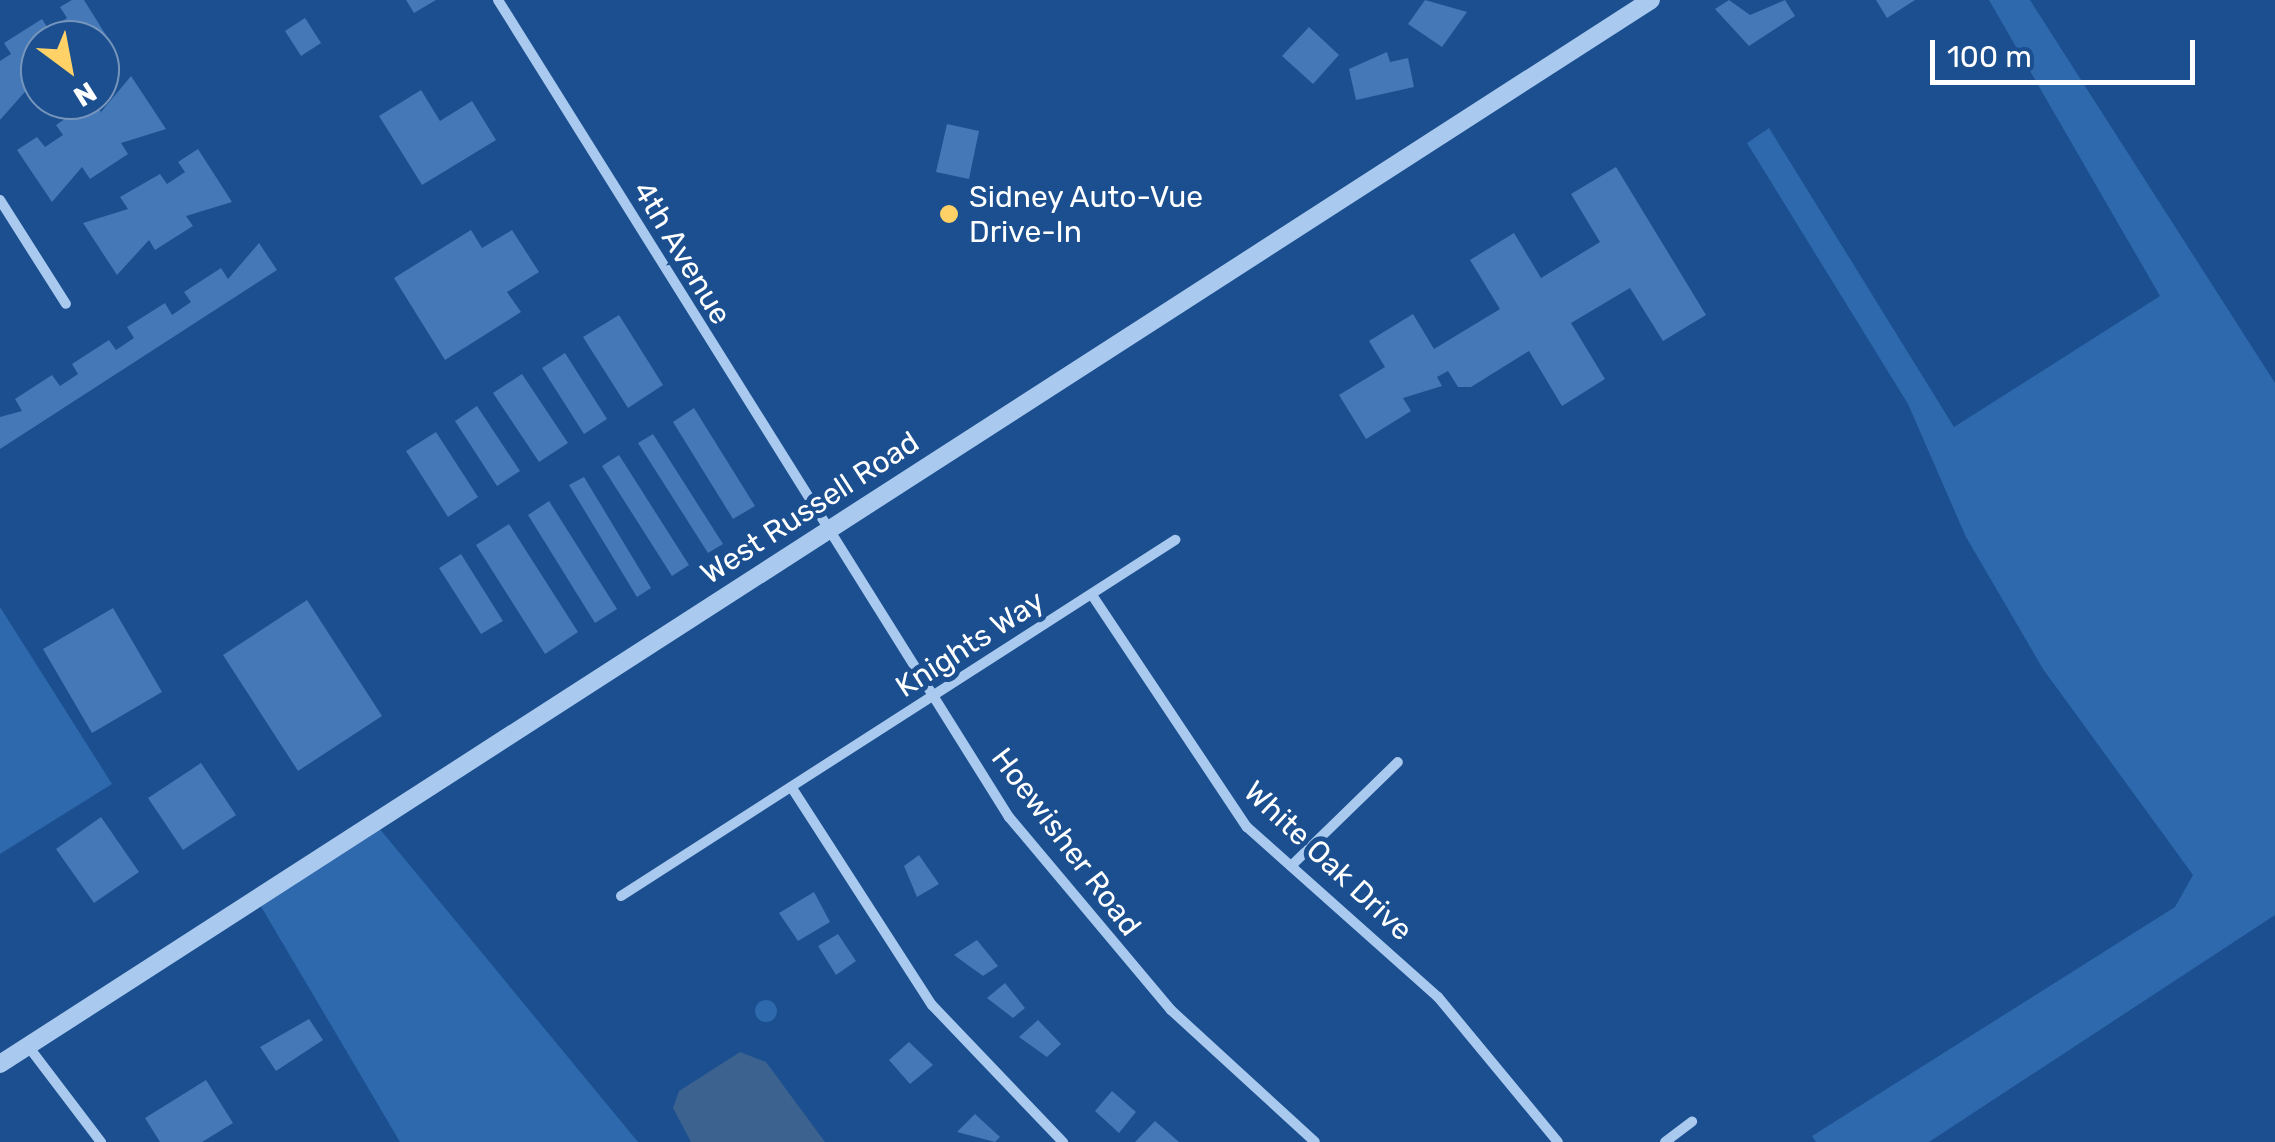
<!DOCTYPE html>
<style>
body{margin:0}
#map{position:relative;width:2275px;height:1142px;overflow:hidden;background:#1b4f8f;font-family:Rubik,sans-serif}
div>[style]{position:absolute}
[style*='--x']{left:calc(var(--x)*1px);top:calc(var(--y)*1px);width:calc(var(--w)*1px);rotate:calc(var(--a)*1deg)}
.green>*{inset:0;background:#2e69ad}
.round{border-radius:50%}
.water>*{inset:0;background:#3c6290}
.building>*{inset:0;background:#4478b7}
.minor>*{height:10px;margin:-5px;padding:0 5px;transform-origin:5px;border-radius:5px;background:#a9c9ee}
.tertiary>*{height:18px;margin:-9px;padding:0 9px;transform-origin:9px;border-radius:9px;background:#a9c9ee}
.dots>*{width:28px;height:28px;translate:-50% -50%;box-sizing:border-box;border:5px solid #1b4f8f;border-radius:50%}
span{translate:-50% -50%;white-space:nowrap;text-align:center;line-height:1.15;-webkit-text-stroke:10px #1b4f8f;paint-order:stroke}
.poi-label{font-size:30px;color:#fff}
.left{translate:0 -50%;text-align:left}
.street-label{font-size:30px;color:#fff}
.north{position:absolute;left:20px;top:20px;width:100px;height:100px;box-sizing:border-box;background:#1b4f8f;border:2px solid #7695bc;border-radius:50%;rotate:148deg;font-size:28px;font-weight:700;line-height:40px;text-align:center;color:#fff}
.north::after{content:'';display:block;margin:auto;width:35px;height:45px;background:#ffd166;clip-path:polygon(50% 0,100% 100%,50% 72%,0 100%)}
.scale{position:absolute;left:1930px;top:40px;width:265px;height:45px;box-sizing:border-box;border:5px solid #fff;border-top:0;padding-left:12px;font-size:30px;line-height:35px;white-space:nowrap;color:#fff;-webkit-text-stroke:8px #1b4f8f;paint-order:stroke}
</style>
<div id="map">
<div class="green">
<i style="clip-path:polygon(1989px 0,2030px 0,2275px 383px,2275px 915px,1929px 1142px,1816px 1142px,1812px 1136px,2175px 907px,2193px 875px,2043px 669px,1966px 537px,1908px 404px,1747px 143px,1769px 128px,1954px 427px,2160px 296px)"></i>
<i style="clip-path:polygon(0 607px,112px 784px,0 854px)"></i>
<i style="clip-path:polygon(374px 822px,638px 1142px,400px 1142px,256px 898px)"></i>
<i class="round" style="left:755px;top:1000px;width:22px;height:22px"></i>
</div>
<div class="water">
<i style="clip-path:polygon(740px 1052px,766px 1062px,825px 1142px,691px 1142px,673px 1108px,679px 1091px)"></i>
</div>
<div class="building">
<i style="clip-path:polygon(72px 0,84px 0,114px 48px,100px 56px,100px 40px,40px 40px,40px 100px,31px 85px,0 120px,0 61px,11px 54px,4px 43px,42px 19px,49px 30px,67px 18px,60px 7px)"></i>
<i style="clip-path:polygon(406px 0,436px 0,414px 13px)"></i>
<i style="clip-path:polygon(1425px 0,1467px 12px,1442px 47px,1408px 24px)"></i>
<i style="clip-path:polygon(1729px 0,1750px 15px,1785px 0,1795px 16px,1749px 46px,1715px 9px)"></i>
<i style="clip-path:polygon(1876px 0,1915px 0,1887px 18px)"></i>
<i style="clip-path:polygon(305px 18px,321px 43px,301px 56px,285px 31px)"></i>
<i style="clip-path:polygon(1309px 27px,1339px 55px,1313px 84px,1282px 56px)"></i>
<i style="clip-path:polygon(1387px 52px,1390px 62px,1408px 58px,1414px 87px,1356px 100px,1349px 69px)"></i>
<i style="clip-path:polygon(131px 76px,166px 129px,121px 143px,128px 154px,90px 179px,82px 167px,52px 202px,17px 150px,37px 137px,45px 147px,63px 135px,56px 125px,93px 100px,101px 112px)"></i>
<i style="clip-path:polygon(421px 90px,440px 121px,472px 101px,496px 140px,422px 185px,379px 116px)"></i>
<i style="clip-path:polygon(947px 124px,979px 131px,969px 179px,936px 172px)"></i>
<i style="clip-path:polygon(198px 149px,232px 202px,186px 216px,193px 226px,155px 250px,149px 240px,117px 275px,83px 223px,128px 209px,120px 197px,160px 174px,167px 184px,185px 172px,178px 162px)"></i>
<i style="clip-path:polygon(1616px 167px,1706px 315px,1663px 341px,1630px 288px,1571px 323px,1605px 379px,1562px 406px,1529px 351px,1471px 387px,1458px 387px,1448px 371px,1437px 377px,1442px 386px,1403px 398px,1411px 411px,1366px 439px,1339px 395px,1385px 367px,1369px 341px,1413px 314px,1434px 349px,1500px 309px,1470px 260px,1514px 233px,1541px 278px,1600px 242px,1571px 194px)"></i>
<i style="clip-path:polygon(471px 230px,482px 248px,512px 230px,539px 272px,507px 292px,521px 312px,445px 360px,394px 278px)"></i>
<i style="clip-path:polygon(259px 243px,277px 270px,0 449px,0 417px,22px 411px,15px 399px,52px 375px,60px 386px,78px 374px,72px 364px,109px 340px,116px 350px,134px 338px,127px 327px,165px 303px,172px 315px,191px 302px,184px 292px,221px 268px,228px 279px)"></i>
<i style="clip-path:polygon(619px 315px,663px 385px,628px 408px,583px 337px)"></i>
<i style="clip-path:polygon(565px 353px,607px 419px,584px 434px,542px 368px)"></i>
<i style="clip-path:polygon(522px 374px,568px 443px,539px 462px,493px 393px)"></i>
<i style="clip-path:polygon(477px 406px,520px 471px,497px 486px,455px 421px)"></i>
<i style="clip-path:polygon(694px 408px,755px 506px,733px 519px,673px 422px)"></i>
<i style="clip-path:polygon(436px 432px,478px 497px,448px 517px,406px 451px)"></i>
<i style="clip-path:polygon(653px 434px,723px 544px,708px 553px,638px 443px)"></i>
<i style="clip-path:polygon(619px 455px,689px 565px,672px 576px,602px 466px)"></i>
<i style="clip-path:polygon(584px 477px,651px 588px,637px 597px,569px 485px)"></i>
<i style="clip-path:polygon(549px 501px,617px 609px,595px 623px,528px 515px)"></i>
<i style="clip-path:polygon(509px 524px,578px 632px,545px 654px,476px 545px)"></i>
<i style="clip-path:polygon(461px 554px,503px 621px,481px 634px,439px 568px)"></i>
<i style="clip-path:polygon(307px 600px,382px 716px,298px 771px,223px 655px)"></i>
<i style="clip-path:polygon(113px 608px,162px 692px,92px 733px,43px 649px)"></i>
<i style="clip-path:polygon(201px 763px,236px 815px,183px 850px,148px 798px)"></i>
<i style="clip-path:polygon(101px 817px,139px 872px,94px 903px,56px 849px)"></i>
<i style="clip-path:polygon(919px 855px,939px 884px,917px 897px,904px 866px)"></i>
<i style="clip-path:polygon(814px 892px,830px 922px,798px 941px,779px 913px)"></i>
<i style="clip-path:polygon(838px 934px,856px 961px,836px 975px,818px 946px)"></i>
<i style="clip-path:polygon(977px 940px,998px 966px,983px 976px,954px 955px)"></i>
<i style="clip-path:polygon(1005px 983px,1025px 1008px,1013px 1018px,987px 998px)"></i>
<i style="clip-path:polygon(309px 1019px,323px 1040px,276px 1071px,260px 1047px)"></i>
<i style="clip-path:polygon(1038px 1020px,1061px 1044px,1047px 1057px,1019px 1037px)"></i>
<i style="clip-path:polygon(909px 1042px,933px 1065px,910px 1084px,889px 1060px)"></i>
<i style="clip-path:polygon(206px 1080px,233px 1123px,202px 1142px,160px 1142px,145px 1118px)"></i>
<i style="clip-path:polygon(1112px 1091px,1136px 1112px,1119px 1133px,1095px 1111px)"></i>
<i style="clip-path:polygon(975px 1114px,1000px 1137px,995px 1142px,957px 1132px)"></i>
<i style="clip-path:polygon(1155px 1121px,1179px 1142px,1135px 1142px)"></i>
</div>
<div class="minor">
<i style="--x:498;--y:0;--w:964;--a:57.98"></i>
<i style="--x:1009;--y:817;--w:252;--a:50"></i>
<i style="--x:1171;--y:1010;--w:195;--a:42.5"></i>
<i style="--x:0;--y:200;--w:123;--a:57.6"></i>
<i style="--x:1092;--y:595;--w:279;--a:56.3"></i>
<i style="--x:1247;--y:827;--w:256;--a:41.7"></i>
<i style="--x:1438;--y:997;--w:188;--a:50.4"></i>
<i style="--x:792;--y:788;--w:258;--a:57.2"></i>
<i style="--x:932;--y:1005;--w:190;--a:46.3"></i>
<i style="--x:1291;--y:866;--w:149;--a:-44.2"></i>
<i style="--x:621;--y:896;--w:659;--a:-32.72"></i>
<i style="--x:28;--y:1046;--w:121;--a:52.8"></i>
<i style="--x:1665;--y:1142;--w:34;--a:-37"></i>
</div>
<div class="tertiary">
<i style="--x:0;--y:1064;--w:1964;--a:-32.8"></i>
</div>
<div class="dots">
<i style="left:949px;top:214px;background:#ffd166"></i>
</div>
<div class="poi-label">
<span class="left" style="left:969px;top:214px">Sidney Auto-Vue<br>Drive-In</span>
</div>
<div class="street-label">
<span style="left:682px;top:253px;rotate:59deg">4th Avenue</span>
<span style="left:810px;top:508px;rotate:-33deg">West Russell Road</span>
<span style="left:970px;top:644px;rotate:-33deg">Knights Way</span>
<span style="left:1066px;top:842px;rotate:53deg">Hoewisher Road</span>
<span style="left:1328px;top:861px;rotate:43deg">White Oak Drive</span>
</div>
<div class="north">N</div>
<div class="scale">100 m</div>
</div>
